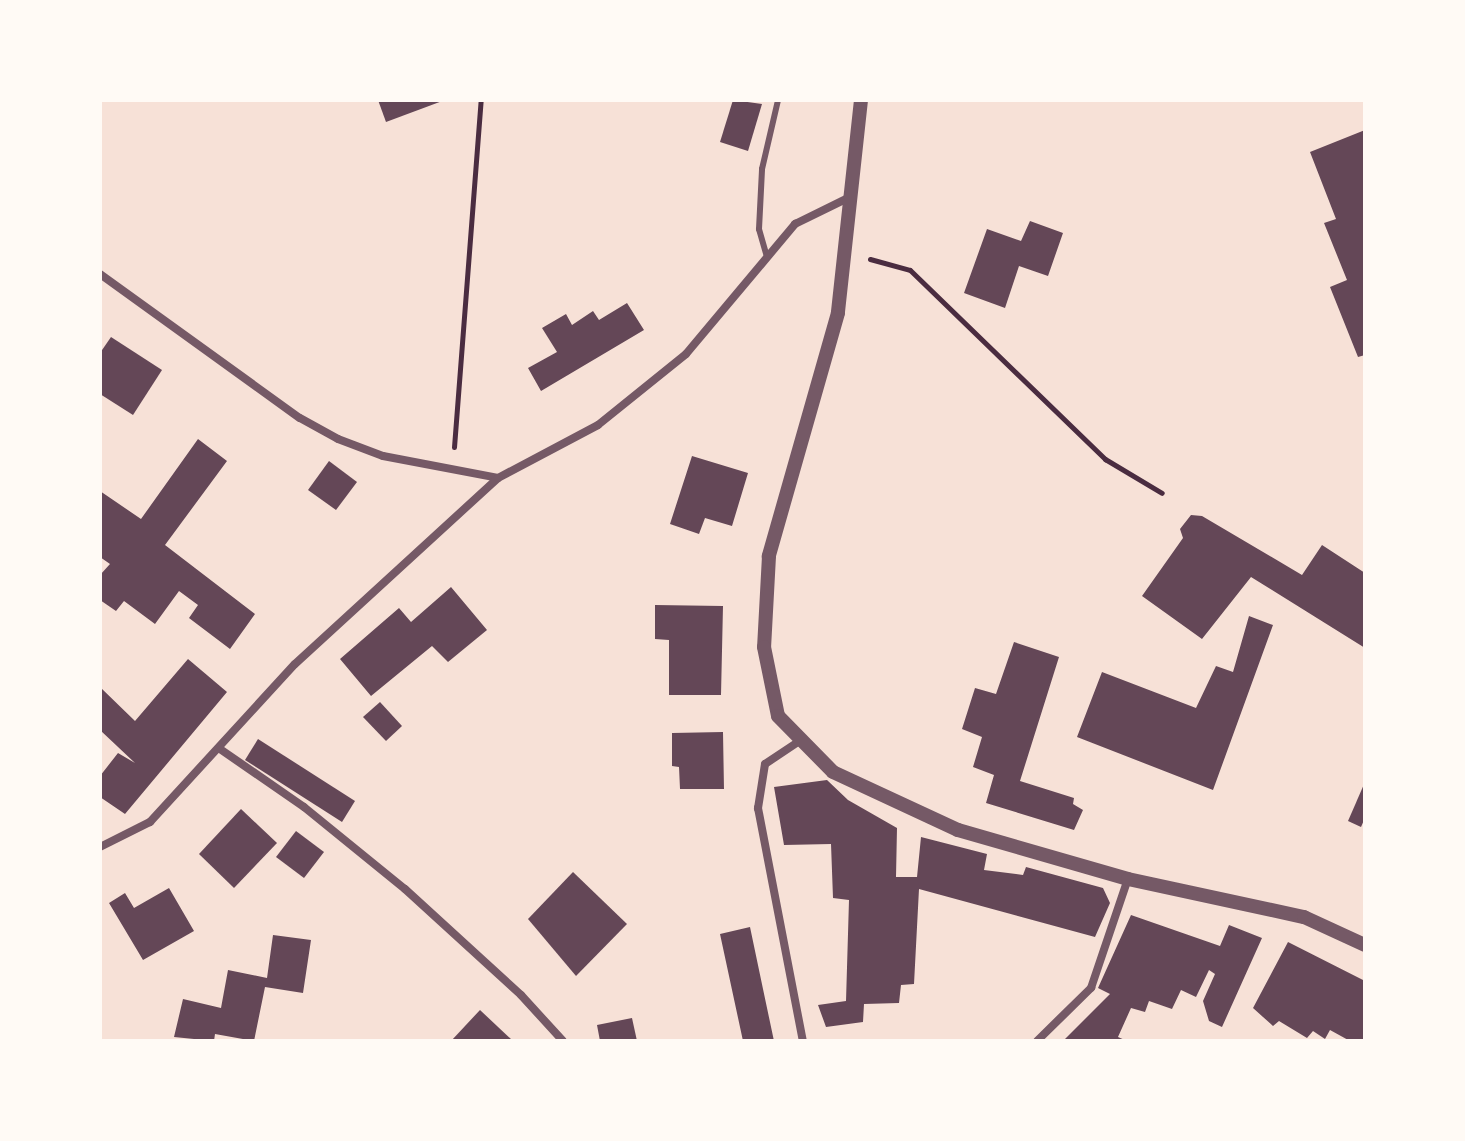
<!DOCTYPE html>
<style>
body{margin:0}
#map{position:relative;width:1465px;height:1141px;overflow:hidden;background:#f7e1d7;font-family:Helvetica,sans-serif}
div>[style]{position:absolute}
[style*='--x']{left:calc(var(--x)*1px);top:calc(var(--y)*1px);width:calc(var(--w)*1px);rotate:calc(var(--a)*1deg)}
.building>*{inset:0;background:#644757}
.path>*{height:5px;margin:-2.5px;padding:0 2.5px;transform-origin:2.5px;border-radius:2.5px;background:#4a2c40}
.service>*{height:6px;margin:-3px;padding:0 3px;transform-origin:3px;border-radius:3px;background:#755966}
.minor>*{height:8px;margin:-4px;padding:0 4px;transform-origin:4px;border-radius:4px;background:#755966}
.tertiary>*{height:14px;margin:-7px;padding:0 7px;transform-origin:7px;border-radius:7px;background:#755966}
span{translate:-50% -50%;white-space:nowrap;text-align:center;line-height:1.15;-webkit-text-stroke:8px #fffaf5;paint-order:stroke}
.frame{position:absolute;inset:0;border:102px solid #fffaf5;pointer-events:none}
</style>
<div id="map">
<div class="building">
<i style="clip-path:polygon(378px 100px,445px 100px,386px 122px)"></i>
<i style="clip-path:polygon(733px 100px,762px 104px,748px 151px,720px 142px)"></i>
<i style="clip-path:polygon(1365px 130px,1365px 355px,1358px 357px,1330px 287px,1347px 280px,1324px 223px,1336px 219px,1310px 152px)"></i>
<i style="clip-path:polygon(1030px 221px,1063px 233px,1048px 276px,1019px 266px,1005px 308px,964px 293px,987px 229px,1021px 241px)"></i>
<i style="clip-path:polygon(627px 303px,644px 330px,541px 391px,528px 368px,557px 352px,542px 328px,566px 314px,572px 325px,593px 311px,599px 320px)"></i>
<i style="clip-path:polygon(111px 337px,162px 370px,133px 415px,100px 394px,100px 353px)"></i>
<i style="clip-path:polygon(198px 439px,227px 461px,165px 545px,255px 614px,230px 649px,189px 618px,198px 605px,179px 591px,155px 624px,124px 601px,116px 611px,100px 600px,100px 575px,110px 564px,100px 557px,100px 491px,141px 519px)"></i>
<i style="clip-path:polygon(692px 456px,748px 473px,732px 526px,705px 518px,699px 534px,670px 524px)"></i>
<i style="clip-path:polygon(329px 461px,357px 482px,336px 510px,308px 490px)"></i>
<i style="clip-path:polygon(1191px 515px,1202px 516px,1302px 575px,1322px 545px,1365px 573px,1365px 648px,1251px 577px,1202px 639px,1142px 596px,1183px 538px,1180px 529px)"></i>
<i style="clip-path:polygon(451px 587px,487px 630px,448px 662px,432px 646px,371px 696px,340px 659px,399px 608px,411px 622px)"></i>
<i style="clip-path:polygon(655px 605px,723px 606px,721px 695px,669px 695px,669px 640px,655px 639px)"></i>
<i style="clip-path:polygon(1249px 616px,1273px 625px,1213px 790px,1077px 737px,1102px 672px,1196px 708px,1216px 666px,1233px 672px)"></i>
<i style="clip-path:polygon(1014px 642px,1059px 657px,1020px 781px,1074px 798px,1073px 804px,1083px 810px,1074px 830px,986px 803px,994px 775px,973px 767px,982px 737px,962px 729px,975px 688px,996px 694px)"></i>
<i style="clip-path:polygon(188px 659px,227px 692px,125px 814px,100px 797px,100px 776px,118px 753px,135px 763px,100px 730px,100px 687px,135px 721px)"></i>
<i style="clip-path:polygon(380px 702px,402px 726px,386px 741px,363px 717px)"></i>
<i style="clip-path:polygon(723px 732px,724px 789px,680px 789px,679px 767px,672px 766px,672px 733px)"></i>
<i style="clip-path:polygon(258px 739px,355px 801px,342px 822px,245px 760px)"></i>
<i style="clip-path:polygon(827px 780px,848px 800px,897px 828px,896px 877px,917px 877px,921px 837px,987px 854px,984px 870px,1023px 875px,1026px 867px,1103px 888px,1110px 903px,1095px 937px,919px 889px,914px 984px,901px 985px,899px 1003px,864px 1004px,863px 1022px,826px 1027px,818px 1005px,846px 1001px,849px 900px,833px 898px,831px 844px,784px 845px,774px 787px)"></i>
<i style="clip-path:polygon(1365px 782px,1365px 818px,1361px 827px,1348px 821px)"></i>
<i style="clip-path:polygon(241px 809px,277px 843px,234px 888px,199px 854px)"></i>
<i style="clip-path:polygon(296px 831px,324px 852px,304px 878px,276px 857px)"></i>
<i style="clip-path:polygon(573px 872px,627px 924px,576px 976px,528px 919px)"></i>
<i style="clip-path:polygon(169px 888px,194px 931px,143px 960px,109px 903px,125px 893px,134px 908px)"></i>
<i style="clip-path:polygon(1131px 915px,1220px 946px,1229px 925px,1262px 938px,1222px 1027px,1209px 1021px,1203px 1001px,1215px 974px,1209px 970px,1196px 997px,1181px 990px,1172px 1009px,1149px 1001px,1145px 1012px,1131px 1008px,1118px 1037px,1127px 1041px,1063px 1041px,1110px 994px,1098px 988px)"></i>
<i style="clip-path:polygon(750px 927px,763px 989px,774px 1041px,743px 1041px,720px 934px)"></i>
<i style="clip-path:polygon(273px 935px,311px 940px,303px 993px,265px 987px,254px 1041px,215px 1034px,214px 1041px,174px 1037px,183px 999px,221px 1008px,228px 970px,267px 978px)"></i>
<i style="clip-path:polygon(1288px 942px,1365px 981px,1365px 1041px,1350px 1041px,1330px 1030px,1325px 1039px,1313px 1031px,1307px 1038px,1279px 1021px,1273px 1026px,1253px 1008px)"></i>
<i style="clip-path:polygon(480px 1010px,512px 1040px,510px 1041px,451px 1041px)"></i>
<i style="clip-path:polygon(632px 1018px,637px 1041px,600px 1041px,597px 1025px)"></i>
</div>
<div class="path">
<i style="--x:870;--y:259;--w:41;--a:15.4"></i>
<i style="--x:910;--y:270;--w:272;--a:44.1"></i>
<i style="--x:1105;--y:459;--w:66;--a:30.8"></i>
<i style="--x:454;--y:447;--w:348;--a:-85.6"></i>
</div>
<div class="service">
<i style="--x:767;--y:257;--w:29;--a:-106"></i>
<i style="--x:759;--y:229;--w:60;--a:-87.1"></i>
<i style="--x:762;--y:169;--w:71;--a:-76.9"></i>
</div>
<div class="minor">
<i style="--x:100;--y:274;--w:246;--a:35.8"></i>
<i style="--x:300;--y:418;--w:43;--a:28.9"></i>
<i style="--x:338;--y:439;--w:48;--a:20.7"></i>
<i style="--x:383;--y:456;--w:117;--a:10.8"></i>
<i style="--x:801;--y:740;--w:43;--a:146.3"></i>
<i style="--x:765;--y:764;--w:45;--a:99"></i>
<i style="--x:758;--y:808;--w:237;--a:79.1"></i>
<i style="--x:220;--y:749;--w:102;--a:34.6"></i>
<i style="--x:304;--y:807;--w:130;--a:39.1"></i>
<i style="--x:405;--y:889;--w:157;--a:42.4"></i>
<i style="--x:521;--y:995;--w:62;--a:47.6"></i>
<i style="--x:100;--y:847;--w:56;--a:-26.6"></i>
<i style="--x:150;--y:822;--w:214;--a:-47.5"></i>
<i style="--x:295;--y:664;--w:275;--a:-42.5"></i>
<i style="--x:498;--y:478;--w:113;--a:-27.9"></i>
<i style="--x:598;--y:425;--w:113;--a:-38.9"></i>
<i style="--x:686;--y:354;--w:170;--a:-50"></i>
<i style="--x:795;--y:224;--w:61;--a:-26.1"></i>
<i style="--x:1037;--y:1041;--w:76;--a:-44.5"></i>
<i style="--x:1091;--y:988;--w:115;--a:-71.3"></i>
</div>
<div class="tertiary">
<i style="--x:861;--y:100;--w:214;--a:96.2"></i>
<i style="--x:838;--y:313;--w:253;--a:105.9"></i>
<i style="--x:769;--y:556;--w:91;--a:93.1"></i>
<i style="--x:764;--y:647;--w:70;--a:78.5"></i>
<i style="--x:778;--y:716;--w:78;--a:45.5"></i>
<i style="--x:833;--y:772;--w:138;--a:24.9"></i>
<i style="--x:958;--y:830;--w:177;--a:16.1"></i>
<i style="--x:1128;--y:879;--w:180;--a:12.2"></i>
<i style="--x:1304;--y:917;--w:67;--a:24.7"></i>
</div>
<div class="frame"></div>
</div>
